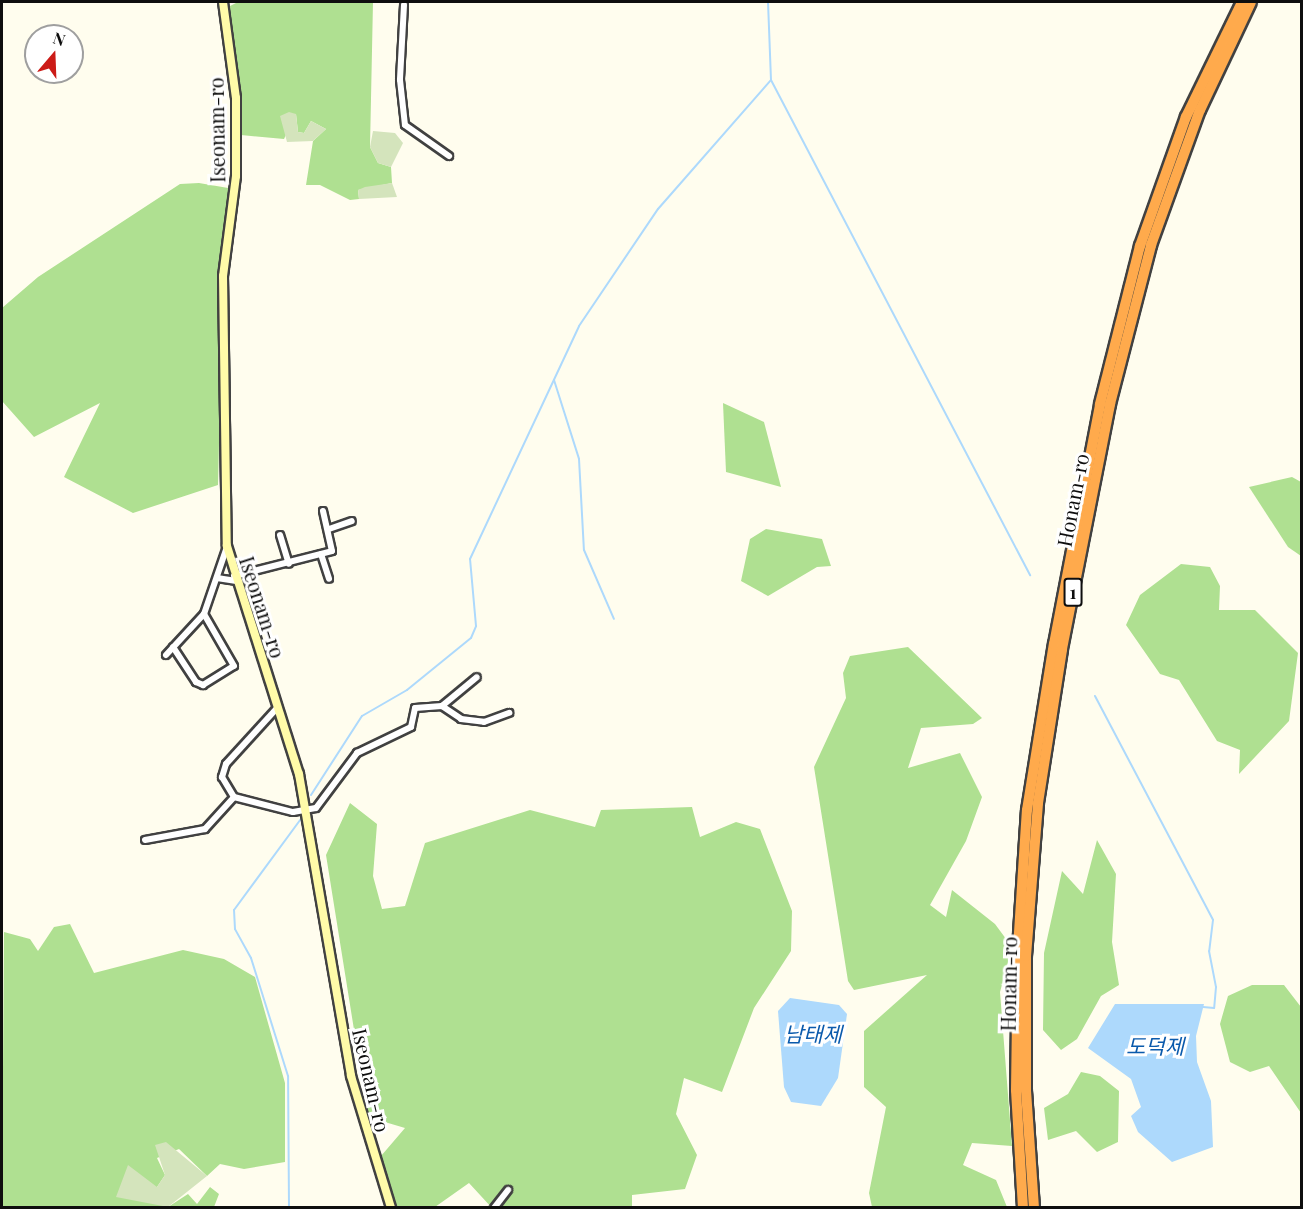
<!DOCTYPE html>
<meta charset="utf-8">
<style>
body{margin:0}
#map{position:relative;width:1303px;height:1209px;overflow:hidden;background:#fffdee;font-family:"Playfair Display","Noto Sans KR",serif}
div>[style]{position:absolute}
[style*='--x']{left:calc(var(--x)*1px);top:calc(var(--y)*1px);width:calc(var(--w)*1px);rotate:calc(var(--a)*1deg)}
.forest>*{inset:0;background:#afe091}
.cemetery>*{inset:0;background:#d4e4bc}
.water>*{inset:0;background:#add9fc}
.stream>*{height:2px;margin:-1px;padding:0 1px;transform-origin:1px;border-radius:1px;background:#add9fc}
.roads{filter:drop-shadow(2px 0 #414141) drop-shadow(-2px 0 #414141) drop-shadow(0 2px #414141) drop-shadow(0 -2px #414141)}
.street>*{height:6px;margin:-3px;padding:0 3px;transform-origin:3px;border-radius:3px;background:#fff}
.secondary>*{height:8px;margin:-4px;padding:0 4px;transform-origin:4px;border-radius:4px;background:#fffba9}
.highway>*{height:10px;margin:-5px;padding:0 5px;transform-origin:5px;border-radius:5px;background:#ffaa4c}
span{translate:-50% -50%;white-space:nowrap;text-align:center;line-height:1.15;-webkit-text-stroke:6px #fff;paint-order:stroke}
.shield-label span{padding:2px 4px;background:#fff;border:2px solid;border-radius:4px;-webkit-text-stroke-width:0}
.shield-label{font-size:18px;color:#0e0e0e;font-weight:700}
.street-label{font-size:20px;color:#0e0e0e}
.water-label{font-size:21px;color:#0a5aac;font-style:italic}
.frame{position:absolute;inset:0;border:3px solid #0e0e0e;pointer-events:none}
.north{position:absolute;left:24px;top:24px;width:60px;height:60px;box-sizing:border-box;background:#fff;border:2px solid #9f9f9f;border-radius:50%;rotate:19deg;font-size:16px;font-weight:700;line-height:24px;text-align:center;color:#0e0e0e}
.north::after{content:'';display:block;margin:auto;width:21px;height:27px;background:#cc1b17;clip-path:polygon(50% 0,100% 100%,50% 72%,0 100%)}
</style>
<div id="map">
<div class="forest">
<i style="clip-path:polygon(238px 2px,373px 2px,370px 147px,378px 163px,391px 167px,392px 183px,358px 190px,359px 199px,350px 200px,320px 185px,306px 185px,313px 141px,326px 129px,311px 121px,304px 133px,298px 132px,296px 114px,284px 139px,241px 135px,228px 7px)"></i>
<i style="clip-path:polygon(199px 183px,234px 189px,223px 276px,218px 485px,133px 513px,64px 477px,100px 403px,34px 437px,2px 401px,2px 308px,38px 277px,180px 184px)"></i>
<i style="clip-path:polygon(723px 403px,764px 422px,781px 487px,726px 472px)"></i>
<i style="clip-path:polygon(1292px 477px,1301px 482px,1301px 556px,1288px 547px,1249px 487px)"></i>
<i style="clip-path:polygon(766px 529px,822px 539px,831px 566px,817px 567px,768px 596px,741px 581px,750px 539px)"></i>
<i style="clip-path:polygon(1181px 564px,1210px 567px,1220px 586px,1219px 610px,1255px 610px,1298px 653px,1289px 721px,1239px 774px,1240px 750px,1217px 741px,1179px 680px,1160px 674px,1126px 625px,1140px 595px)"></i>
<i style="clip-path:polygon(908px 647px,982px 718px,973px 724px,921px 728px,908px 768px,960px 753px,982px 797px,966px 841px,930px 905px,946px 917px,952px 890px,995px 924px,1012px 947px,1000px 992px,1012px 1146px,972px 1143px,963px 1165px,996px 1180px,1007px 1207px,872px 1207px,869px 1193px,886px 1107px,864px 1087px,864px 1031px,927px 975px,854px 990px,848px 981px,814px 767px,846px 698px,843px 673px,850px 656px)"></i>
<i style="clip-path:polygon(350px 803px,377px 824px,373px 876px,382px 909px,405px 906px,425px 843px,530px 810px,595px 827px,601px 810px,692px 807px,700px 837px,736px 822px,760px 829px,792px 911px,791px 951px,754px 1008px,722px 1092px,684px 1078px,676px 1114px,697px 1155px,685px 1189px,632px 1195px,632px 1207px,492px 1208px,469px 1183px,435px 1207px,397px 1207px,381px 1156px,405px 1128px,368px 1117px,326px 855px)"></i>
<i style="clip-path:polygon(1097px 840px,1116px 874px,1112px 942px,1119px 985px,1101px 996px,1077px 1039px,1061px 1050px,1043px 1030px,1044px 953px,1062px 871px,1083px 894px)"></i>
<i style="clip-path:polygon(70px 924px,94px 973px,183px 950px,224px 959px,255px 977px,285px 1083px,285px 1162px,244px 1169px,220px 1164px,207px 1176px,179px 1149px,157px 1158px,165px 1175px,157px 1187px,168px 1207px,188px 1194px,197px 1204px,210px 1187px,219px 1194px,214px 1207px,2px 1208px,4px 932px,30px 939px,38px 951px,54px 927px)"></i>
<i style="clip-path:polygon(1252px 985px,1284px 985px,1301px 1007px,1301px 1113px,1269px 1066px,1250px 1072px,1230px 1062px,1220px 1024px,1228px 996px)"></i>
<i style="clip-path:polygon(1081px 1072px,1100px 1076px,1119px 1091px,1118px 1142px,1097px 1152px,1076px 1131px,1048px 1140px,1044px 1108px,1068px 1094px)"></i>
</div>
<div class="cemetery">
<i style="clip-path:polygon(289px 112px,296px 114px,298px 132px,304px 133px,311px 121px,326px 129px,313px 141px,287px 142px,280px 116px)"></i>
<i style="clip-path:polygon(373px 131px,395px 133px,403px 143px,391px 167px,378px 163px,370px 147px)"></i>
<i style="clip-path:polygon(392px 183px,397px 197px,359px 199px,358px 190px,365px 187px)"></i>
<i style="clip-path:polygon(166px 1142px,207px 1176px,168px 1207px,116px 1197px,128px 1165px,157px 1187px,165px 1175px,155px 1145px)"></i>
</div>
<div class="water">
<i style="clip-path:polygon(790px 998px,839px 1005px,847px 1014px,838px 1078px,821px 1106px,791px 1102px,784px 1087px,778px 1011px)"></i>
<i style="clip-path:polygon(1115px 1004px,1204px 1004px,1196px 1036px,1197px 1062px,1211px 1101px,1213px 1147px,1172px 1162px,1138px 1132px,1131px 1116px,1141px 1107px,1131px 1079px,1088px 1048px)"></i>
</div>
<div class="stream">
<i style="--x:771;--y:80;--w:559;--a:62.38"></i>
<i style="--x:554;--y:380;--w:83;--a:72.4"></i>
<i style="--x:579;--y:459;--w:91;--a:86.9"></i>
<i style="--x:584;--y:550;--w:75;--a:66.5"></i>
<i style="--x:1095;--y:696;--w:253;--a:62.2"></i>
<i style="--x:1213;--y:920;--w:31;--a:97"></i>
<i style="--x:1209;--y:951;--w:37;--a:79"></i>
<i style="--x:1216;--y:987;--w:21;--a:95"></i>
<i style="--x:1214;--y:1008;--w:11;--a:-175"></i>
<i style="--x:311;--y:795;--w:94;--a:-57.2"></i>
<i style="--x:362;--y:716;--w:52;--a:-30"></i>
<i style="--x:407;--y:690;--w:82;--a:-39.1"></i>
<i style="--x:471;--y:638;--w:13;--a:-67"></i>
<i style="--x:476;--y:626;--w:67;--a:-95.1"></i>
<i style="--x:470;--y:559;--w:257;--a:-64.9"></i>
<i style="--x:579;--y:326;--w:141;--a:-56"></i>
<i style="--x:658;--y:209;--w:171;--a:-48.8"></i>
<i style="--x:771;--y:80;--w:78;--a:-92.2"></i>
<i style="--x:289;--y:1208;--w:132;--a:-90.4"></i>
<i style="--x:288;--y:1076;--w:124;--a:-107.4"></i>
<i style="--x:251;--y:958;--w:33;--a:-119"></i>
<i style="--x:235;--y:929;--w:19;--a:-93"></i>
<i style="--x:234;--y:910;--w:112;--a:-53.7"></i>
</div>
<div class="roads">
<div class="street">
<i style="--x:404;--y:5;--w:75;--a:93.1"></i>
<i style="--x:400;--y:80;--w:45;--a:83.7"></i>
<i style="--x:405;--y:125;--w:54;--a:35.2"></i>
<i style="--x:329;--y:529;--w:24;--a:-19"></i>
<i style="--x:280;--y:535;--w:30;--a:73"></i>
<i style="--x:321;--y:554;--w:26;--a:72"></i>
<i style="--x:234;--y:576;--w:101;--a:-14.3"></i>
<i style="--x:332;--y:551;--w:41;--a:-102.7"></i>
<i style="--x:217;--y:578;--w:18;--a:9"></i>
<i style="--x:173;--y:647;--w:42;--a:56.7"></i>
<i style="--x:196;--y:682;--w:8;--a:23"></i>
<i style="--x:203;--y:685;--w:36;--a:-32"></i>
<i style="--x:234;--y:666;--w:60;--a:-120"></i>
<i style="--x:166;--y:655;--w:56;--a:-47.2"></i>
<i style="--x:204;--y:614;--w:71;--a:-71.1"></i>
<i style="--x:442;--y:706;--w:45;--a:-39.6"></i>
<i style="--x:278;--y:707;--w:77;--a:132.4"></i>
<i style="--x:226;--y:764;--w:14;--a:107"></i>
<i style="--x:222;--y:777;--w:23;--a:59"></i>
<i style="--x:234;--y:797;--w:61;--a:14.3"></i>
<i style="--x:293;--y:812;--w:23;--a:-10"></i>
<i style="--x:316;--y:808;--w:69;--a:-53.3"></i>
<i style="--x:357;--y:753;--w:60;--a:-25.7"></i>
<i style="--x:411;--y:727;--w:19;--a:-78"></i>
<i style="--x:415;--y:708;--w:27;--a:-4"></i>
<i style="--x:442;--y:706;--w:23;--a:34"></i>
<i style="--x:461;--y:719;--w:23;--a:7"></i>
<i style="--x:484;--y:722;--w:27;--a:-20"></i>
<i style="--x:145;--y:840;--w:61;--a:-10.4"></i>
<i style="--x:205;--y:829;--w:43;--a:-47.8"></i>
<i style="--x:494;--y:1208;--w:23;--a:-52"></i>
</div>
<div class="secondary">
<i style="--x:223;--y:2;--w:97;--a:82.3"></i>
<i style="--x:236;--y:98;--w:78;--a:90"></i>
<i style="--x:236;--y:176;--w:101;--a:97.4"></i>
<i style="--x:223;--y:276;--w:270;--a:89.2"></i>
<i style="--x:227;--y:546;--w:239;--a:72.5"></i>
<i style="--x:299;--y:774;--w:306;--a:80.2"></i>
<i style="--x:351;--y:1076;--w:138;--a:73.1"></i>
</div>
<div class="highway">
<i style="--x:1023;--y:1208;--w:118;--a:-93.4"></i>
<i style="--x:1016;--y:1090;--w:142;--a:-89.2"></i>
<i style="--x:1018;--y:948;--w:138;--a:-86.3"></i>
<i style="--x:1027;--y:810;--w:168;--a:-80.8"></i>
<i style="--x:1054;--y:644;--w:244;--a:-79.1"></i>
<i style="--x:1100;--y:404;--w:163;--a:-75.8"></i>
<i style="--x:1140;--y:246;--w:137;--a:-70.4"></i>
<i style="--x:1186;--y:117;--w:128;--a:-64"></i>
<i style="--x:1034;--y:1208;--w:118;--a:-93.9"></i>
<i style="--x:1026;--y:1090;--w:134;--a:-90"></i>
<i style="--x:1026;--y:956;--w:153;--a:-85.5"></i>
<i style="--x:1038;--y:803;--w:156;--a:-81.1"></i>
<i style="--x:1062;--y:649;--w:250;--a:-78.9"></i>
<i style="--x:1110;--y:404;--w:164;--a:-75.5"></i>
<i style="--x:1151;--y:245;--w:144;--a:-70.1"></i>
<i style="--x:1200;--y:110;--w:119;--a:-64.7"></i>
</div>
</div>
<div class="shield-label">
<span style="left:1073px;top:592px">1</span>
</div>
<div class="street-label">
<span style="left:216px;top:130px;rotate:-91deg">Iseonam-ro</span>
<span style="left:1072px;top:500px;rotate:-79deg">Honam-ro</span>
<span style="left:263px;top:607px;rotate:72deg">Iseonam-ro</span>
<span style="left:1008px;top:984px;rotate:-89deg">Honam-ro</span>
<span style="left:372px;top:1080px;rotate:77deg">Iseonam-ro</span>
</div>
<div class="water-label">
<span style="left:813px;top:1033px">남태제</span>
<span style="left:1155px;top:1045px">도덕제</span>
</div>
<div class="frame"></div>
<div class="north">N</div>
</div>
